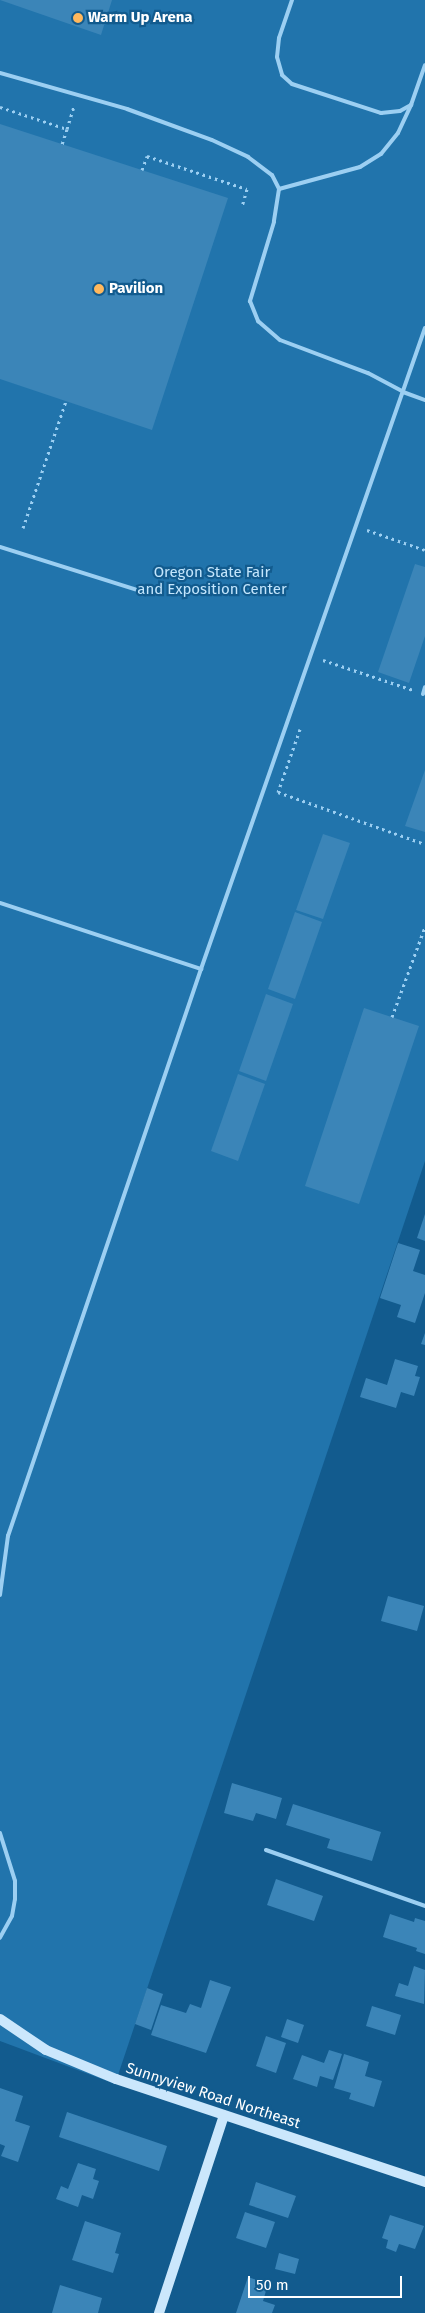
<!DOCTYPE html>
<style>
body{margin:0}
#map{position:relative;width:425px;height:2313px;overflow:hidden;background:#125b8e;font-family:"Fira Sans",sans-serif}
div>[style]{position:absolute}
[style*='--x']{left:calc(var(--x)*1px);top:calc(var(--y)*1px);width:calc(var(--w)*1px);rotate:calc(var(--a)*1deg)}
.green>*{inset:0;background:#2174ac}
.building>*{inset:0;background:#3b85b8}
.path>*{height:3px;margin-top:-1.5px;transform-origin:0;background:repeating-linear-gradient(90deg,#9ccff2 0 2.5px,transparent 0 6.5px)}
.lane>*{height:4px;margin:-2px;padding:0 2px;transform-origin:2px;border-radius:2px;background:#9ccff2}
.secondary>*{height:10px;margin:-5px;padding:0 5px;transform-origin:5px;border-radius:5px;background:#cbe7fc}
.dots>*{width:14px;height:14px;translate:-50% -50%;box-sizing:border-box;border:2px solid #125b8e;border-radius:50%}
span{translate:-50% -50%;white-space:nowrap;text-align:center;line-height:1.15;-webkit-text-stroke:4.5px #125b8e;paint-order:stroke}
.poi-label{font-size:15px;color:#fff;font-weight:700}
.left{translate:0 -50%;text-align:left}
.park-label{font-size:15px;color:#c3e6fd}
.street-label{font-size:15px;color:#fff}
.scale{position:absolute;left:248px;top:2276px;width:154px;height:22px;box-sizing:border-box;border:2px solid #fff;border-top:0;padding-left:6px;font-size:15px;line-height:18px;white-space:nowrap;color:#fff;-webkit-text-stroke:4px #125b8e;paint-order:stroke}
</style>
<div id="map">
<div class="green">
<i style="clip-path:polygon(0 0,425px 0,425px 1161px,115px 2084px,0 2041px)"></i>
</div>
<div class="building">
<i style="clip-path:polygon(0 0,112px 0,101px 35px)"></i>
<i style="clip-path:polygon(0 124px,228px 198px,152px 430px,0 379px)"></i>
<i style="clip-path:polygon(415px 564px,425px 567px,425px 636px,409px 683px,378px 672px)"></i>
<i style="clip-path:polygon(425px 770px,425px 832px,405px 826px)"></i>
<i style="clip-path:polygon(323px 834px,350px 843px,323px 919px,296px 910px)"></i>
<i style="clip-path:polygon(295px 912px,322px 922px,295px 999px,268px 989px)"></i>
<i style="clip-path:polygon(266px 994px,293px 1004px,266px 1081px,239px 1071px)"></i>
<i style="clip-path:polygon(364px 1008px,419px 1026px,359px 1204px,305px 1186px)"></i>
<i style="clip-path:polygon(238px 1074px,265px 1084px,238px 1161px,211px 1151px)"></i>
<i style="clip-path:polygon(425px 1214px,425px 1241px,417px 1238px)"></i>
<i style="clip-path:polygon(398px 1243px,420px 1250px,413px 1271px,425px 1275px,425px 1293px,415px 1323px,397px 1317px,401px 1305px,380px 1298px)"></i>
<i style="clip-path:polygon(425px 1333px,425px 1345px,421px 1344px)"></i>
<i style="clip-path:polygon(395px 1359px,418px 1366px,415px 1376px,420px 1377px,414px 1396px,401px 1392px,396px 1408px,360px 1397px,366px 1378px,387px 1385px)"></i>
<i style="clip-path:polygon(388px 1596px,424px 1606px,417px 1631px,381px 1621px)"></i>
<i style="clip-path:polygon(232px 1783px,282px 1798px,276px 1819px,256px 1813px,253px 1821px,224px 1813px)"></i>
<i style="clip-path:polygon(293px 1804px,381px 1832px,372px 1861px,327px 1848px,330px 1839px,286px 1825px)"></i>
<i style="clip-path:polygon(276px 1879px,323px 1896px,314px 1921px,267px 1905px)"></i>
<i style="clip-path:polygon(390px 1914px,414px 1922px,415px 1918px,425px 1921px,425px 1954px,416px 1951px,417px 1948px,383px 1937px)"></i>
<i style="clip-path:polygon(414px 1966px,425px 1970px,424px 2004px,395px 1996px,399px 1983px,408px 1986px)"></i>
<i style="clip-path:polygon(210px 1980px,231px 1987px,206px 2053px,151px 2035px,161px 2005px,186px 2013px,190px 2004px,201px 2008px)"></i>
<i style="clip-path:polygon(147px 1988px,163px 1994px,151px 2030px,135px 2024px)"></i>
<i style="clip-path:polygon(372px 2006px,401px 2015px,395px 2035px,366px 2026px)"></i>
<i style="clip-path:polygon(287px 2019px,304px 2025px,298px 2043px,281px 2037px)"></i>
<i style="clip-path:polygon(266px 2036px,286px 2043px,276px 2073px,256px 2066px)"></i>
<i style="clip-path:polygon(329px 2050px,342px 2054px,333px 2080px,320px 2076px,317px 2087px,293px 2079px,302px 2055px,324px 2063px)"></i>
<i style="clip-path:polygon(344px 2054px,369px 2062px,365px 2076px,382px 2081px,374px 2107px,349px 2099px,351px 2093px,334px 2088px)"></i>
<i style="clip-path:polygon(0 2088px,23px 2096px,15px 2121px,30px 2126px,18px 2162px,1px 2156px,5px 2146px,0 2144px)"></i>
<i style="clip-path:polygon(67px 2112px,167px 2146px,159px 2171px,59px 2137px)"></i>
<i style="clip-path:polygon(78px 2163px,96px 2169px,93px 2179px,99px 2181px,93px 2199px,82px 2195px,78px 2207px,56px 2199px,61px 2186px,68px 2189px)"></i>
<i style="clip-path:polygon(256px 2182px,296px 2196px,288px 2218px,249px 2205px)"></i>
<i style="clip-path:polygon(245px 2212px,275px 2222px,266px 2248px,236px 2238px)"></i>
<i style="clip-path:polygon(390px 2215px,424px 2226px,415px 2249px,399px 2244px,396px 2252px,386px 2248px,388px 2240px,382px 2238px)"></i>
<i style="clip-path:polygon(85px 2221px,121px 2233px,115px 2253px,119px 2254px,113px 2273px,72px 2260px)"></i>
<i style="clip-path:polygon(279px 2253px,299px 2259px,295px 2274px,275px 2269px)"></i>
<i style="clip-path:polygon(248px 2277px,268px 2284px,263px 2301px,275px 2305px,272px 2313px,236px 2313px)"></i>
<i style="clip-path:polygon(60px 2285px,102px 2298px,98px 2313px,52px 2313px)"></i>
</div>
<div class="path">
<i style="--x:0;--y:107;--w:71;--a:18.2"></i>
<i style="--x:67;--y:129;--w:16;--a:108"></i>
<i style="--x:67;--y:129;--w:24;--a:-73"></i>
<i style="--x:142;--y:170;--w:15;--a:-70"></i>
<i style="--x:147;--y:156;--w:105;--a:18.3"></i>
<i style="--x:247;--y:189;--w:18;--a:106"></i>
<i style="--x:23;--y:528;--w:134;--a:-71.3"></i>
<i style="--x:367;--y:530;--w:61;--a:19"></i>
<i style="--x:323;--y:660;--w:95;--a:18.4"></i>
<i style="--x:300;--y:729;--w:67;--a:109.2"></i>
<i style="--x:278;--y:792;--w:156;--a:19.5"></i>
<i style="--x:392;--y:1017;--w:96;--a:-69.9"></i>
</div>
<div class="lane">
<i style="--x:292;--y:0;--w:40;--a:108.9"></i>
<i style="--x:279;--y:38;--w:19;--a:96"></i>
<i style="--x:277;--y:57;--w:19;--a:74"></i>
<i style="--x:282;--y:75;--w:13;--a:42"></i>
<i style="--x:292;--y:84;--w:94;--a:18"></i>
<i style="--x:381;--y:113;--w:19;--a:-6"></i>
<i style="--x:400;--y:111;--w:13;--a:-29"></i>
<i style="--x:411;--y:105;--w:42;--a:-70.7"></i>
<i style="--x:0;--y:73;--w:132;--a:15.8"></i>
<i style="--x:127;--y:109;--w:90;--a:20"></i>
<i style="--x:212;--y:140;--w:40;--a:25"></i>
<i style="--x:248;--y:157;--w:30;--a:37"></i>
<i style="--x:272;--y:175;--w:16;--a:63"></i>
<i style="--x:279;--y:189;--w:33;--a:99"></i>
<i style="--x:274;--y:222;--w:83;--a:106.9"></i>
<i style="--x:250;--y:301;--w:22;--a:68"></i>
<i style="--x:258;--y:321;--w:29;--a:41"></i>
<i style="--x:280;--y:340;--w:94;--a:20.6"></i>
<i style="--x:368;--y:373;--w:40;--a:28"></i>
<i style="--x:403;--y:392;--w:23;--a:20"></i>
<i style="--x:279;--y:189;--w:84;--a:-15.2"></i>
<i style="--x:360;--y:167;--w:25;--a:-32"></i>
<i style="--x:381;--y:154;--w:27;--a:-51"></i>
<i style="--x:398;--y:133;--w:31;--a:-65"></i>
<i style="--x:0;--y:547;--w:151;--a:17.4"></i>
<i style="--x:423;--y:694;--w:7;--a:-74"></i>
<i style="--x:0;--y:903;--w:212;--a:18.2"></i>
<i style="--x:0;--y:1595;--w:60;--a:-82.3"></i>
<i style="--x:8;--y:1536;--w:599;--a:-71.2"></i>
<i style="--x:201;--y:969;--w:679;--a:-70.74"></i>
<i style="--x:0;--y:1833;--w:50;--a:72.6"></i>
<i style="--x:15;--y:1881;--w:18;--a:90"></i>
<i style="--x:15;--y:1899;--w:17;--a:100"></i>
<i style="--x:12;--y:1916;--w:25;--a:119"></i>
<i style="--x:266;--y:1850;--w:169;--a:19.4"></i>
</div>
<div class="secondary">
<i style="--x:0;--y:2019;--w:55;--a:34"></i>
<i style="--x:46;--y:2050;--w:76;--a:22.5"></i>
<i style="--x:116;--y:2079;--w:326;--a:18.4"></i>
<i style="--x:159;--y:2313;--w:208;--a:-71.8"></i>
</div>
<div class="dots">
<i style="left:78px;top:18px;background:#ffb85d"></i>
<i style="left:99px;top:289px;background:#ffb85d"></i>
</div>
<div class="poi-label">
<span class="left" style="left:88px;top:18px">Warm Up Arena</span>
<span class="left" style="left:109px;top:289px">Pavilion</span>
</div>
<div class="park-label">
<span style="left:212px;top:581px">Oregon State Fair<br>and Exposition Center</span>
</div>
<div class="street-label">
<span style="left:213px;top:2096px;rotate:18deg">Sunnyview Road Northeast</span>
</div>
<div class="scale">50 m</div>
</div>
